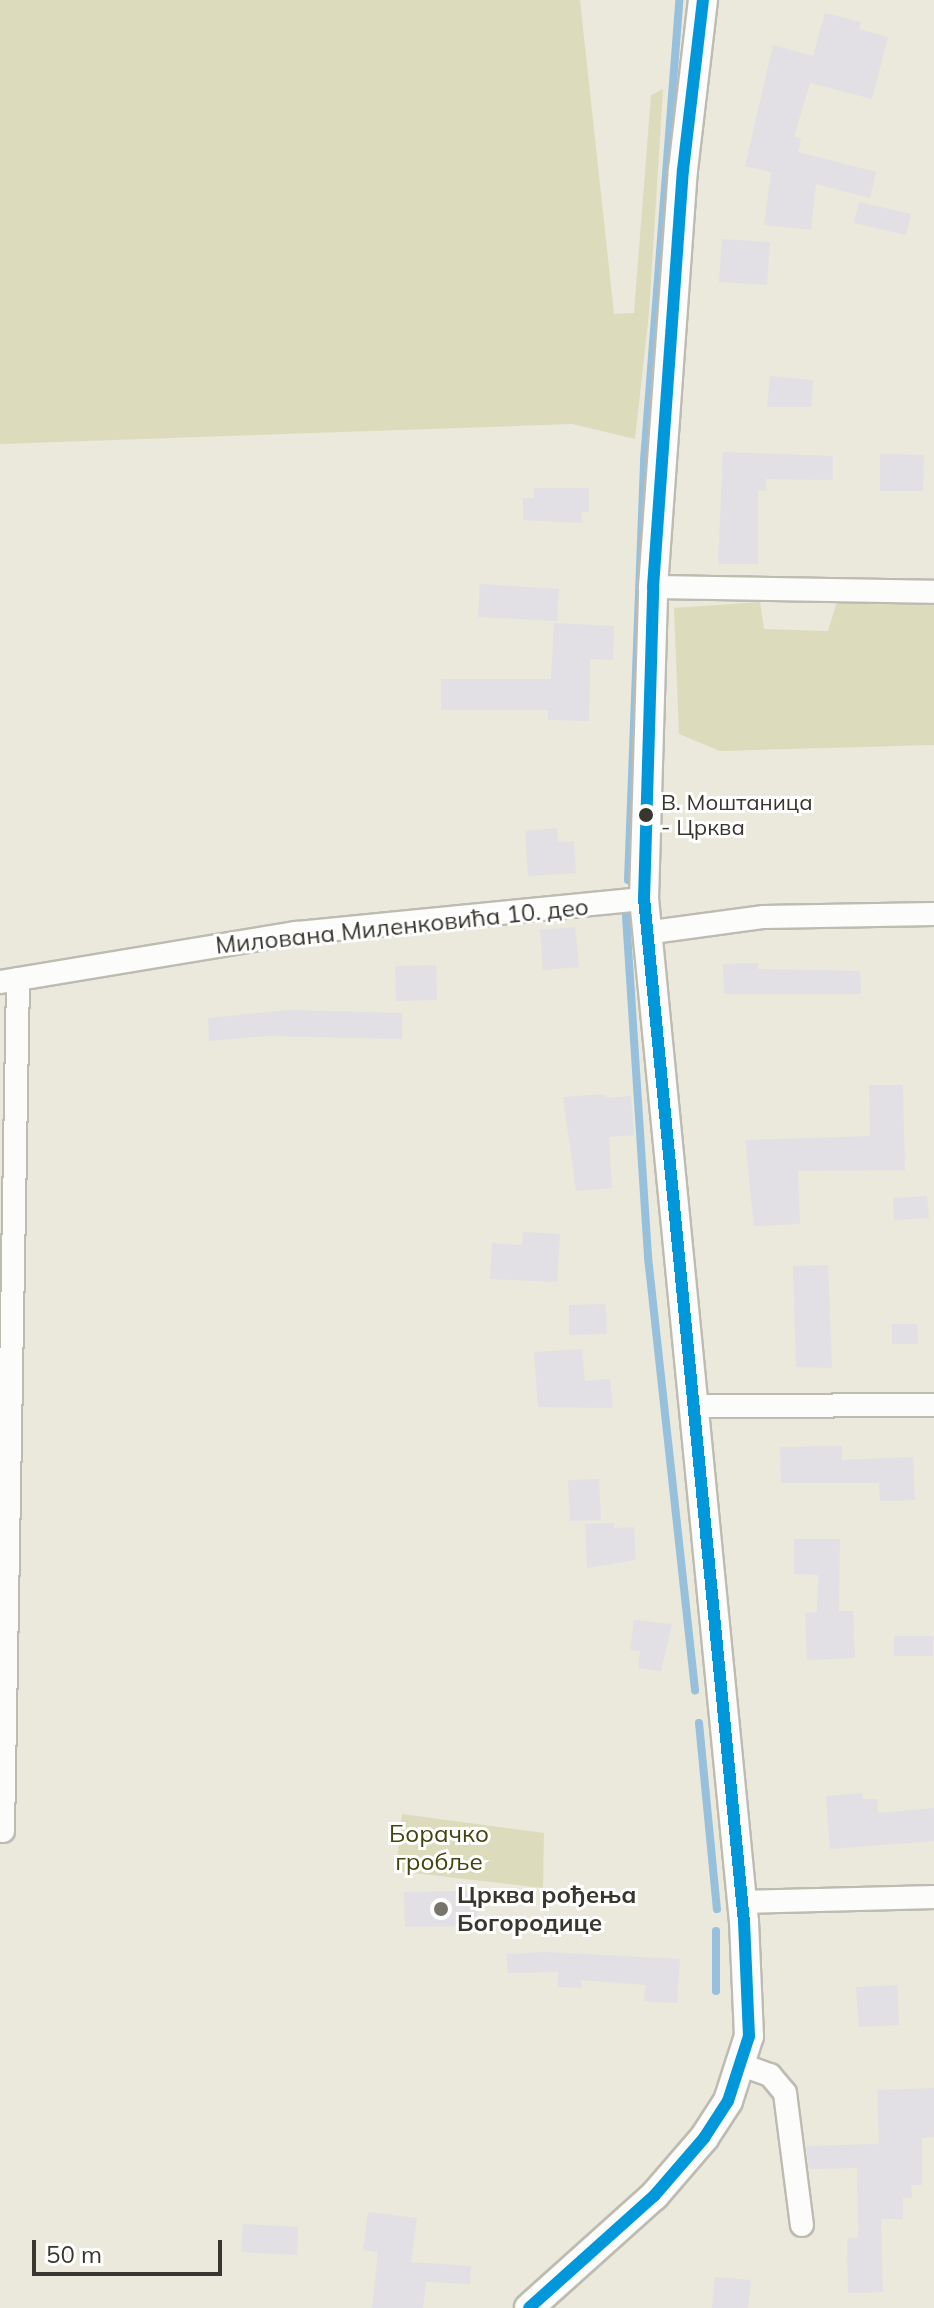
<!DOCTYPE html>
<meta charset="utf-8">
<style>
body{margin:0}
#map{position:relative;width:934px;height:2308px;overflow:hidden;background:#ebe8dc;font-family:Mulish,sans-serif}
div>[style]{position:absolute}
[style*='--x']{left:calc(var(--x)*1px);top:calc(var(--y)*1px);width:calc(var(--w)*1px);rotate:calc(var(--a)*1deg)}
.green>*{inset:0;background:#dcdcbc}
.stream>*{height:8px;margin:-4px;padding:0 4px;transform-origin:4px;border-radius:4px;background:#96c0db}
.building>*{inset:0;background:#e2e0e5}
.roads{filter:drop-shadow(2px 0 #bdbbb2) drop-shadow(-2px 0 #bdbbb2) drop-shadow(0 2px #bdbbb2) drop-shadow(0 -2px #bdbbb2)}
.minor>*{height:22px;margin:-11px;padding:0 11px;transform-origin:11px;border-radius:11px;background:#fcfcfa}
.tertiary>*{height:28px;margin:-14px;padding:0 14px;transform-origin:14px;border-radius:14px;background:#fcfcfa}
.bus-1>*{height:12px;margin:-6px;padding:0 6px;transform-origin:6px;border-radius:6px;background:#0098da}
.dots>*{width:22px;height:22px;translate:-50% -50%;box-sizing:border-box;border:4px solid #fff;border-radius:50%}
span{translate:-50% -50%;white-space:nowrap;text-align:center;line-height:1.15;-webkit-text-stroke:6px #fff;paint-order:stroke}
.bus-label{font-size:22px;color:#38362e}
.left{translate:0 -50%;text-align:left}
.street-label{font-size:24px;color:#38362e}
.park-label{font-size:24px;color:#434511}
.poi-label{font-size:24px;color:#38362e;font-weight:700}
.scale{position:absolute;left:32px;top:2240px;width:190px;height:36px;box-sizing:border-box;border:4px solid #38362e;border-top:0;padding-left:10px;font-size:24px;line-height:28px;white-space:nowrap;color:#38362e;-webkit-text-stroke:6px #fff;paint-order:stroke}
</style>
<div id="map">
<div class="green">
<i style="clip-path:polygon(0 0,580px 0,614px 314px,634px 313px,651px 95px,663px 89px,649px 313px,635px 439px,572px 424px,0 444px)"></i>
<i style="clip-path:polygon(838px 598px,934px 602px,934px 745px,720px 751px,679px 734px,674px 608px,760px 602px,764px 629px,828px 631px)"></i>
<i style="clip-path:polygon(402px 1814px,544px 1833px,543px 1888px,396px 1871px)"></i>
</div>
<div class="stream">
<i style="--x:628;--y:880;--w:420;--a:-87.8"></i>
<i style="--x:644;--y:460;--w:461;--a:-85.6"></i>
<i style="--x:626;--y:916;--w:342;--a:86.3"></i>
<i style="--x:648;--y:1257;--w:436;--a:83.8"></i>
<i style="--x:699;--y:1723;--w:187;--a:84.5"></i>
<i style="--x:716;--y:1931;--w:60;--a:90"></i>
</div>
<div class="building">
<i style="clip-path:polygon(825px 13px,861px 22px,859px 29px,888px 37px,872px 99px,810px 83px,794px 137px,801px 139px,798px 152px,876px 172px,870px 198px,816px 184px,811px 230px,764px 225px,771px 172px,745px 166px,773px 45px,813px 56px)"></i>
<i style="clip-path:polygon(859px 202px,911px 214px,906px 235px,854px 223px)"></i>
<i style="clip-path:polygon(722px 239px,770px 242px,767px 285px,719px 282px)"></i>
<i style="clip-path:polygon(770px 376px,813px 380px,811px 407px,767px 407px)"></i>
<i style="clip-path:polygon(723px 452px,833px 456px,833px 480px,766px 479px,766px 491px,758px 490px,758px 564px,718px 564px)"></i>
<i style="clip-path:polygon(880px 454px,924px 455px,923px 491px,880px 491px)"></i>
<i style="clip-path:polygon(534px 488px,589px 488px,589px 512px,581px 512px,582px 523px,523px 520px,523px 498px,534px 498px)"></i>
<i style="clip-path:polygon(480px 584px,559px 589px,557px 621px,478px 617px)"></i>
<i style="clip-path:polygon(554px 623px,614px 626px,613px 660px,590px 659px,589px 721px,548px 720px,548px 710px,441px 710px,441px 679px,551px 679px)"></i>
<i style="clip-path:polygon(557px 828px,558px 842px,574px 841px,576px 873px,528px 876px,525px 831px)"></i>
<i style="clip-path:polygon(575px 927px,579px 967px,543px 970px,540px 930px)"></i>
<i style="clip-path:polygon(758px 963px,758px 969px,860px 971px,861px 994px,724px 994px,723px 964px)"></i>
<i style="clip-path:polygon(436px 965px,437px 1000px,396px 1001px,395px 966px)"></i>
<i style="clip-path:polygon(288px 1010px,402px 1013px,402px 1039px,266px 1036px,209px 1041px,208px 1018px)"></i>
<i style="clip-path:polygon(869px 1085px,903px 1085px,905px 1170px,798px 1171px,800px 1224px,754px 1226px,745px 1140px,870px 1136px)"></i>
<i style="clip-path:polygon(604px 1094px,605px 1098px,631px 1096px,634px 1135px,609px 1137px,612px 1188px,576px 1191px,563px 1097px)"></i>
<i style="clip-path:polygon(927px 1196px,929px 1218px,894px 1220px,893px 1198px)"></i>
<i style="clip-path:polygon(523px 1232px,560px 1234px,557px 1282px,490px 1279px,492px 1243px,522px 1245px)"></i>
<i style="clip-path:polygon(828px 1265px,832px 1368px,796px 1367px,793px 1266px)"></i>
<i style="clip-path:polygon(606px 1304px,607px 1334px,569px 1335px,569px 1305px)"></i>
<i style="clip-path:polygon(892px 1324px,917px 1324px,918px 1344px,892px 1344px)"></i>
<i style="clip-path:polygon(582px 1349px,585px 1381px,610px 1379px,613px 1408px,538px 1407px,534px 1352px)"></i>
<i style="clip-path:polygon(842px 1446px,842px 1460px,913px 1457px,915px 1500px,880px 1501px,879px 1483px,781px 1483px,780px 1447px)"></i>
<i style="clip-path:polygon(599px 1479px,601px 1520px,570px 1521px,568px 1480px)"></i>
<i style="clip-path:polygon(614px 1523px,614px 1528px,634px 1527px,636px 1560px,587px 1568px,585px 1524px)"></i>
<i style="clip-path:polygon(794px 1539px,840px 1539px,839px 1611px,853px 1611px,855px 1658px,807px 1660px,805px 1613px,817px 1612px,818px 1575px,794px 1574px)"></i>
<i style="clip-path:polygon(634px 1620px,672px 1624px,661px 1671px,638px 1668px,640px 1651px,630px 1650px)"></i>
<i style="clip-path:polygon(894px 1636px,933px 1636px,933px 1656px,894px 1656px)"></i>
<i style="clip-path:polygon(862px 1793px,863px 1799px,877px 1799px,878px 1813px,934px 1808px,934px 1841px,830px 1849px,826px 1796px)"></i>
<i style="clip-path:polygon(477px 1891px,477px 1926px,405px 1927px,404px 1892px)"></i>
<i style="clip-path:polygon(545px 1952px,680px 1959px,677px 2003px,644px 2001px,646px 1985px,581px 1980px,582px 1988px,558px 1987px,558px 1972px,508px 1973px,506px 1954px)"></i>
<i style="clip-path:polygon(897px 1985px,899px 2025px,859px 2027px,856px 1987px)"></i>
<i style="clip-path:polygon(934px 2088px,934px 2137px,922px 2138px,922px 2185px,911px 2185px,912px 2198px,903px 2198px,903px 2219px,881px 2219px,883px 2292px,848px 2293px,847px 2239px,858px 2238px,857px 2168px,809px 2169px,806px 2146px,879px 2144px,877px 2090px)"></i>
<i style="clip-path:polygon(368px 2212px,417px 2218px,411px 2262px,471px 2266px,470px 2284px,426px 2282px,423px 2308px,372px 2308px,378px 2252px,363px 2250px)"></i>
<i style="clip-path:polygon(243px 2224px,298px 2227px,297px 2255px,241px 2252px)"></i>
<i style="clip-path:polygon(715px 2277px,751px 2280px,748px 2308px,712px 2308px)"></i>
</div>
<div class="roads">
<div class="minor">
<i style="--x:653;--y:587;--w:281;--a:1"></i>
<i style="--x:645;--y:933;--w:120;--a:-7.7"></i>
<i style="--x:764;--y:917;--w:170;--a:-1"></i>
<i style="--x:0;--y:982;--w:300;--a:-9.4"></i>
<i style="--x:296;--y:933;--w:350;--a:-5.6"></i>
<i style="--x:691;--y:1406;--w:243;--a:-0.2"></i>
<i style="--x:3;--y:1831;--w:852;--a:-88.99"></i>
<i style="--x:742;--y:1902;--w:192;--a:-1.5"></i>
<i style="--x:742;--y:2065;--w:30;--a:20"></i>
<i style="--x:770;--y:2075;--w:23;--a:50"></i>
<i style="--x:785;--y:2093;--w:133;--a:82.7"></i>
</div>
<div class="tertiary">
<i style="--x:529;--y:2308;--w:168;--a:-41.9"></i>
<i style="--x:654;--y:2196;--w:77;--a:-49.2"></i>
<i style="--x:704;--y:2138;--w:44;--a:-57"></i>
<i style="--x:728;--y:2101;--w:68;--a:-72.1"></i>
<i style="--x:749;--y:2036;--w:114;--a:-92.5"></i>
<i style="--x:744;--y:1922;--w:1028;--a:-95.58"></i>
<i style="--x:644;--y:899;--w:312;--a:-88.3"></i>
<i style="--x:653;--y:587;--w:418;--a:-85.9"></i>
<i style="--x:683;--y:170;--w:171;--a:-83.3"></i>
</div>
</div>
<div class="bus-1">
<i style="--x:529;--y:2308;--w:168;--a:-41.9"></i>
<i style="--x:654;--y:2196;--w:77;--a:-49.2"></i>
<i style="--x:704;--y:2138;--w:44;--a:-57"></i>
<i style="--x:728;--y:2101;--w:68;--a:-72.1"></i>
<i style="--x:749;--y:2036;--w:114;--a:-92.5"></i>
<i style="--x:744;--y:1922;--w:1028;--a:-95.58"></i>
<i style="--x:644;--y:899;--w:312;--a:-88.3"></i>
<i style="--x:653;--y:587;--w:418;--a:-85.9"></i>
<i style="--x:683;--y:170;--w:171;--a:-83.3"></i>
</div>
<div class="dots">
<i style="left:646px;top:815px;background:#38362e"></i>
<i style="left:441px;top:1909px;background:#77746b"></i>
</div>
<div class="bus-label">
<span class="left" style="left:661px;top:815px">В. Моштаница<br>- Црква</span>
</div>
<div class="street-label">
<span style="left:402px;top:926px;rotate:-6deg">Милована Миленковића 10. део</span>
</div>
<div class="park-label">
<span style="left:439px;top:1848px">Борачко<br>гробље</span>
</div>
<div class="poi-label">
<span class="left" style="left:457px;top:1909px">Црква рођења<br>Богородице</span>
</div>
<div class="scale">50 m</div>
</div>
